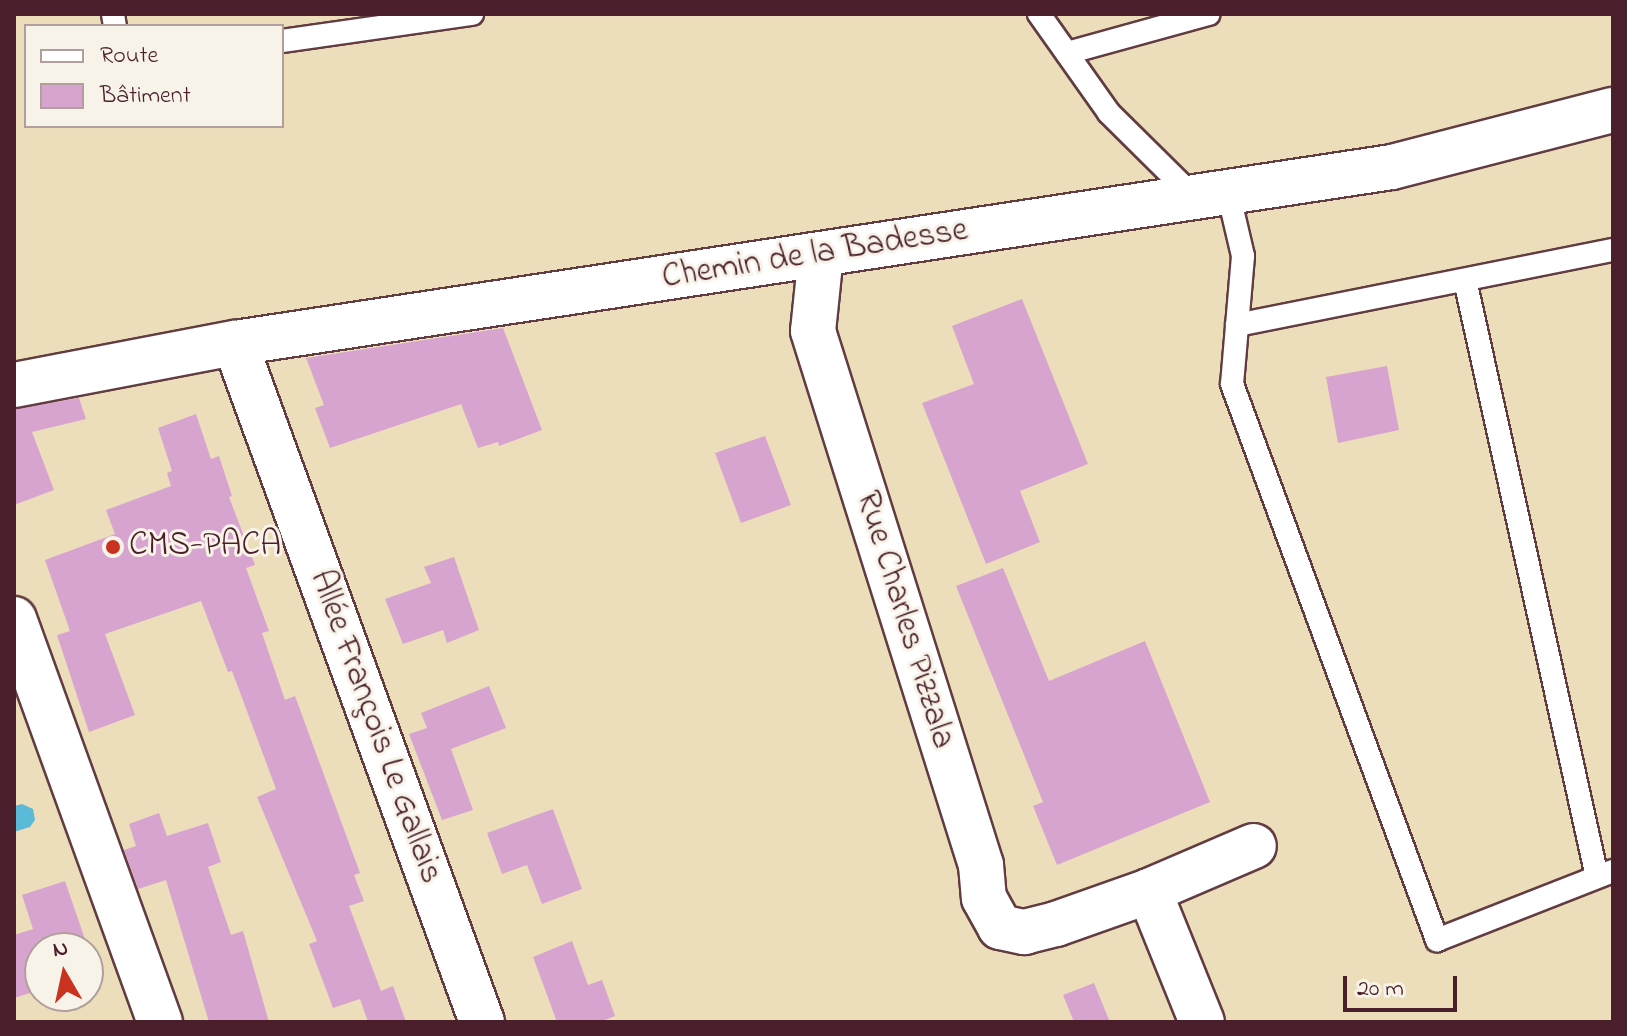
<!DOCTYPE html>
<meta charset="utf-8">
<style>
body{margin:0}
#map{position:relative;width:1627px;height:1036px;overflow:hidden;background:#ecdebb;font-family:"Indie Flower",sans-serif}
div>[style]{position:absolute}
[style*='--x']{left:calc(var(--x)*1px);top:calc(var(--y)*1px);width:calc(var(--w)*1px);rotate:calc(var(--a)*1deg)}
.water>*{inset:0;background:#5abad8}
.building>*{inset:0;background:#d7a4cf}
.roads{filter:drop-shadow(2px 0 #623c41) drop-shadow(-2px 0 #623c41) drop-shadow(0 2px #623c41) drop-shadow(0 -2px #623c41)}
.lane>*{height:22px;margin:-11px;padding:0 11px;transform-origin:11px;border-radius:11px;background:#fff}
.street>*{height:44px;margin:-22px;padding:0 22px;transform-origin:22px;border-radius:22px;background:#fff}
.dots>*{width:22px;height:22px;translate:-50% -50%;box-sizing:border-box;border:4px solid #f7f3e8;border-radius:50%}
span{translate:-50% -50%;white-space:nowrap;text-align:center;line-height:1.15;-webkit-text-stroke:6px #f7f3e8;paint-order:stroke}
.street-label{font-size:34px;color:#4a1f2b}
.poi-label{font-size:34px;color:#4a1f2b}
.left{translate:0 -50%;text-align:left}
.frame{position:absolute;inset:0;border:16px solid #4a1f2b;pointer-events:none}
.legend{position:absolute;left:24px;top:24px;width:260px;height:104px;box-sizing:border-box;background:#f7f3e8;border:2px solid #b29e9c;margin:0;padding:10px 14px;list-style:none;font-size:24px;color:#4a1f2b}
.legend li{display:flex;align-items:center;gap:16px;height:40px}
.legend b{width:40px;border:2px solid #b29e9c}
.north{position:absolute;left:24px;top:932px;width:80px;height:80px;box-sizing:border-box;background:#f7f3e8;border:2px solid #b29e9c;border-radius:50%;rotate:351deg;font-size:22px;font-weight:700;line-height:32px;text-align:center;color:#4a1f2b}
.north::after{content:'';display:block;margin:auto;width:28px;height:36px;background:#c8321e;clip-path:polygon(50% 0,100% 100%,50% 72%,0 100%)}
.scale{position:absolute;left:1343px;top:976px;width:114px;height:36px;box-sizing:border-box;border:4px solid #4a1f2b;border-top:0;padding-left:10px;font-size:24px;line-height:28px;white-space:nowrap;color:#4a1f2b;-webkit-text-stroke:6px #f7f3e8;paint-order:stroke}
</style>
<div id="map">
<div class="water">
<i style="clip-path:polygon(22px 804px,33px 809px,35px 820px,30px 827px,14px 832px,14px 806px)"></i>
</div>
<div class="building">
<i style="clip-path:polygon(1022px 299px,1088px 464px,1020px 491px,1040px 542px,986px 564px,922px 403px,974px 384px,952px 326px)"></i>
<i style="clip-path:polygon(503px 328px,542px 430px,499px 446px,498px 442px,478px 448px,461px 404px,330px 448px,315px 408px,324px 405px,306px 358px)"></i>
<i style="clip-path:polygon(1387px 366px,1399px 430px,1338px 443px,1326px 377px)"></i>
<i style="clip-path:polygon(79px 398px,86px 419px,32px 432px,54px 490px,14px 505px,14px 409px)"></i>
<i style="clip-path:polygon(196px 414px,211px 459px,219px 456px,232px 496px,229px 497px,255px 565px,246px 568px,269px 631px,262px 633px,285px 700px,295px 696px,360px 873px,354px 875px,364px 901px,349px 906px,381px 991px,393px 986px,406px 1022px,368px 1022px,360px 999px,333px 1008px,309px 944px,317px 941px,257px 797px,276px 789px,232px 671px,228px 672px,201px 601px,105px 634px,135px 715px,89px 732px,57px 635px,70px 631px,45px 560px,115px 534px,106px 510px,171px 486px,167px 473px,172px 471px,158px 428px)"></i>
<i style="clip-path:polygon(765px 436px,791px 505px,741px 523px,715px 453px)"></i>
<i style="clip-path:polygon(454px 557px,479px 630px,447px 643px,443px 630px,403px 644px,385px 599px,431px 583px,424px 567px)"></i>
<i style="clip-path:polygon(1003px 568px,1049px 681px,1145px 641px,1210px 802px,1057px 865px,1033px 806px,1043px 802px,956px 586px)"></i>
<i style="clip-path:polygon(489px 686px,506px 728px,451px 749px,473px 810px,442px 820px,409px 734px,427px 728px,421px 713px)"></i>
<i style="clip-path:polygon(553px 809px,582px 889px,542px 904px,527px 865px,502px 874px,487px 833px)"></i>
<i style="clip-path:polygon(159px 813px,167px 836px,208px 823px,221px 862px,208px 867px,231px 935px,243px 931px,269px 1022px,209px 1022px,166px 880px,138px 889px,124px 850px,136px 846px,129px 824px)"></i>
<i style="clip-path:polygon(65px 881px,88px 948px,40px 948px,40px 990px,14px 998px,14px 935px,33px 929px,22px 895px)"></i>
<i style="clip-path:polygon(572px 941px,588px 985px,602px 980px,615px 1016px,600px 1022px,557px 1022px,533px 957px)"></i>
<i style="clip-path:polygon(1094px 983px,1110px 1022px,1074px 1022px,1063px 995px)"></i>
</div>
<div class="roads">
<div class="lane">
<i style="--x:113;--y:14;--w:12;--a:81"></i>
<i style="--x:1039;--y:14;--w:121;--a:54.7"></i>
<i style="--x:1109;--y:113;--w:120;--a:44.7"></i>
<i style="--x:282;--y:41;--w:192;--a:-8.1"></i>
<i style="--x:1067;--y:53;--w:147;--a:-15.4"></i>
<i style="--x:1228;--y:192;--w:66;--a:76.8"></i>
<i style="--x:1243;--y:256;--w:128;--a:94.9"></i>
<i style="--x:1232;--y:384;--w:593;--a:69.76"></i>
<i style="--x:1437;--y:940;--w:189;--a:-21.4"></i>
<i style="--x:1465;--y:280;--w:611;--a:77.53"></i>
<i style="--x:1237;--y:325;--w:383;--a:-11.3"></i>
</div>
<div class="street">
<i style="--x:821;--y:254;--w:77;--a:95.9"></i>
<i style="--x:813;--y:331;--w:560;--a:72.54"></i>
<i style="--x:981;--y:865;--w:33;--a:85"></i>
<i style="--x:984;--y:898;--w:33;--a:61"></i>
<i style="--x:1000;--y:927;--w:25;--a:12"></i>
<i style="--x:1024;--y:932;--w:33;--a:-14"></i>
<i style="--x:1056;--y:924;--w:99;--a:-19.5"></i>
<i style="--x:1149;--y:891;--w:114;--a:-23.2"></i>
<i style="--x:235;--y:343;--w:723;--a:70.01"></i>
<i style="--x:14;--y:385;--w:225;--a:-10.8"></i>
<i style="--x:235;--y:343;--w:1170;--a:-8.65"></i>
<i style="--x:1392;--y:167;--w:228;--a:-14.5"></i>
<i style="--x:14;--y:619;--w:429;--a:70.1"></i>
<i style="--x:1149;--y:891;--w:141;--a:68"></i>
</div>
</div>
<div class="dots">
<i style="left:113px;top:547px;background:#c8321e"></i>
</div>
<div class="street-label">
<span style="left:815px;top:255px;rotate:-9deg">Chemin de la Badesse</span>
<span style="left:904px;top:620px;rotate:73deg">Rue Charles Pizzala</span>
<span style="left:375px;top:727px;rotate:70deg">Allée François Le Gallais</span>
</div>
<div class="poi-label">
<span class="left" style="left:129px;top:547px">CMS-PACA</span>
</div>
<div class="frame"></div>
<ul class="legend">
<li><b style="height:10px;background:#fff"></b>Route</li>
<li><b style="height:22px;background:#d7a4cf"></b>Bâtiment</li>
</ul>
<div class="north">N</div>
<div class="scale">20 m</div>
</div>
